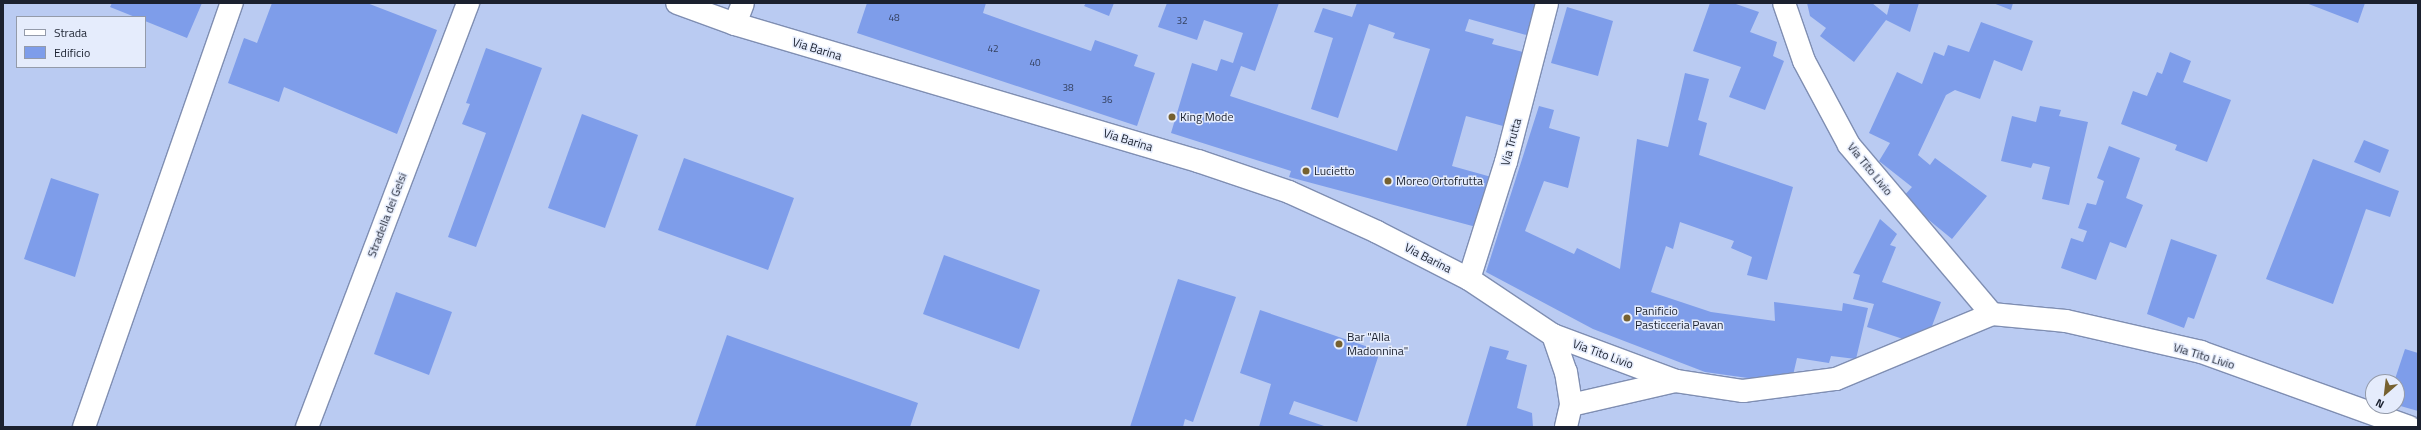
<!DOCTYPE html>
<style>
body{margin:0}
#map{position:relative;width:2421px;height:430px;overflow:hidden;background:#bacbf2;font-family:"Titillium Web",sans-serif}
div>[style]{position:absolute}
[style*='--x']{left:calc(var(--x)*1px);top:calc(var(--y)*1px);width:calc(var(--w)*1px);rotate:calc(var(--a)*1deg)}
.building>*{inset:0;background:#7e9dea}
.roads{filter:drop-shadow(1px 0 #7f8eb2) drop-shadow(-1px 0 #7f8eb2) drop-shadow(0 1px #7f8eb2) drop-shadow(0 -1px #7f8eb2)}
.minor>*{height:22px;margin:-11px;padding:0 11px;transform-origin:11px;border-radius:11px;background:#fff}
.major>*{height:22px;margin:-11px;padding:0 11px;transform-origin:11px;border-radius:11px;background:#fff}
.dots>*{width:11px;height:11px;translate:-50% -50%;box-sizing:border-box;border:2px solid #e5ecfc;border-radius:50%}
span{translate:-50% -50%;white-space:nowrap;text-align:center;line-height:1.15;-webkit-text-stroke:3px #e5ecfc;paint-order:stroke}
.number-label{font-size:10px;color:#34405e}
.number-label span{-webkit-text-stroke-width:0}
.street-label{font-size:12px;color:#1b212f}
.poi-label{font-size:12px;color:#1b212f}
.left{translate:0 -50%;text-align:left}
.frame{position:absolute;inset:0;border:4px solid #1b212f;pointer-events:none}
.legend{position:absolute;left:16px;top:16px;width:130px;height:52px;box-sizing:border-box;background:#e5ecfc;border:1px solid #949baa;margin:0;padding:5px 7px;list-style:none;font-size:12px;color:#1b212f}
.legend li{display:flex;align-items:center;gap:8px;height:20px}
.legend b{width:20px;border:1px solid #949baa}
.north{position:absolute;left:2365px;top:374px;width:40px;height:40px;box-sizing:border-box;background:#e5ecfc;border:1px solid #949baa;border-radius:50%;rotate:208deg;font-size:11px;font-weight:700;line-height:16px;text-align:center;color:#1b212f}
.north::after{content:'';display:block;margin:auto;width:14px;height:18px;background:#766130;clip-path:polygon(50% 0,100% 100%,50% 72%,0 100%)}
</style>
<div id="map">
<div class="building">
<i style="clip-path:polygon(112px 3px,202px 3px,187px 38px,145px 21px,145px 17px,135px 17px,110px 7px)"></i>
<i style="clip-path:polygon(272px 3px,367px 3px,437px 30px,397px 134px,284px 87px,279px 102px,228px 83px,244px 38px,257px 43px)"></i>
<i style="clip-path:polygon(867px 3px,986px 3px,983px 13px,1022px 27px,1091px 51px,1095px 40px,1138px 55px,1134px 66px,1155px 73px,1137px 126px,857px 33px)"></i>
<i style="clip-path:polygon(1086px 3px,1114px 3px,1109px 16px,1084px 6px)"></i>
<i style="clip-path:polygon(1167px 3px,1279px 3px,1255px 71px,1241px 66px,1230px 96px,1397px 151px,1430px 49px,1393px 38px,1395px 33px,1369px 24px,1338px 118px,1311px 109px,1333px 38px,1314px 32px,1323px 8px,1352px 17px,1357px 3px,1539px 3px,1530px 36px,1469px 19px,1465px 31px,1494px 39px,1492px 44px,1523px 52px,1503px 126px,1466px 116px,1452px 166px,1495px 178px,1480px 228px,1289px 177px,1291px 171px,1171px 133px,1192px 63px,1217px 71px,1221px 59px,1233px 63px,1243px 33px,1204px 20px,1197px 40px,1158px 27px)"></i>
<i style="clip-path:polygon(1710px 3px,1733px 3px,1759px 12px,1750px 32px,1777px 42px,1773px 56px,1784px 61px,1765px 110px,1729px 97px,1741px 67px,1693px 51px)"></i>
<i style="clip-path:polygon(1807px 3px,1872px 3px,1887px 15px,1890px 3px,1919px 3px,1910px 32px,1886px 20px,1854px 62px,1820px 36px,1826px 28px,1810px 16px)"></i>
<i style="clip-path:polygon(1993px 3px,2013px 3px,2011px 10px)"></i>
<i style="clip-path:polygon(2306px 3px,2365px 3px,2358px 23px)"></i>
<i style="clip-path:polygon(1567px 7px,1613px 21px,1598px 76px,1551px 63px)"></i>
<i style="clip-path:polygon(1981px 22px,2033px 41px,2022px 71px,1994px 60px,1980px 99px,1955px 90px,1946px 95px,1918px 155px,1930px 165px,1935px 158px,1987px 196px,1952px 239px,1902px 198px,1912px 187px,1879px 161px,1890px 143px,1869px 133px,1897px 72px,1922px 84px,1934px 52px,1944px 56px,1948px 45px,1969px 52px)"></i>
<i style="clip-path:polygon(486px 48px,542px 68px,476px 247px,448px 237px,486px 133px,462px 124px,470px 104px,466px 103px)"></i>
<i style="clip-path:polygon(2170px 52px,2191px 61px,2183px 82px,2231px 100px,2207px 162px,2175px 150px,2177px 145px,2121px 124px,2133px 91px,2147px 96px,2157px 72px,2162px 74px)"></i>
<i style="clip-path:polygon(1685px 73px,1709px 79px,1698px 120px,1707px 123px,1699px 155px,1793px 187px,1767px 280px,1747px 275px,1752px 257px,1731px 248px,1734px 241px,1680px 222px,1673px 249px,1666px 246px,1651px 292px,1711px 312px,1775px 321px,1774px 302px,1842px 311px,1843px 303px,1868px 308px,1856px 359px,1831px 356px,1829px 363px,1797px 358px,1791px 384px,1705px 372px,1593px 329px,1486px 272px,1539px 106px,1554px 110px,1549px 128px,1580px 137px,1568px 188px,1544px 181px,1525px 231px,1574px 254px,1577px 248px,1620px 269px,1637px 139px,1668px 147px)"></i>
<i style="clip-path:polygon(2040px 106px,2061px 110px,2059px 116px,2088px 122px,2069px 205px,2042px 199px,2050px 167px,2033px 163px,2031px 168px,2001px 161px,2012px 116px,2036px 122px)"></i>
<i style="clip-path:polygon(582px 114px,638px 135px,605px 228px,548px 208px)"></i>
<i style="clip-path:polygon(2364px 140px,2389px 150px,2380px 173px,2354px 162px)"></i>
<i style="clip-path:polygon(2109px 146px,2140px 158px,2126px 198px,2143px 205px,2126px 248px,2110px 242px,2096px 280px,2061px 268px,2071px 238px,2083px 242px,2087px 231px,2078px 228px,2087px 203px,2096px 205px,2104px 181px,2097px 178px)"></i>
<i style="clip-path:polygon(684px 158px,794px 198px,768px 270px,658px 230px)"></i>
<i style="clip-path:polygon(2313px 159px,2399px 191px,2390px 217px,2366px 209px,2333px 304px,2266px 279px)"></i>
<i style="clip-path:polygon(51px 178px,99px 194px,75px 277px,24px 259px)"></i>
<i style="clip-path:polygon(1880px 219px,1897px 234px,1890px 245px,1896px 247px,1882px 282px,1941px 302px,1932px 326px,1903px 339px,1867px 327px,1874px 304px,1853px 299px,1860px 275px,1853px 273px)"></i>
<i style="clip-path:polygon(2171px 239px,2217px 255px,2194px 319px,2188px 317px,2184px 328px,2147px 314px)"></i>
<i style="clip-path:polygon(944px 255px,1040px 290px,1019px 349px,923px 314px)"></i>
<i style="clip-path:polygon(1178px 279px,1236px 297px,1193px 422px,1185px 419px,1183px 427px,1130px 427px)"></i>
<i style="clip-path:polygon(396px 292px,452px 312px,429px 375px,374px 354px)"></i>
<i style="clip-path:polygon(1260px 310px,1380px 351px,1357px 422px,1294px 401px,1289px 414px,1327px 427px,1259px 427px,1271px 384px,1240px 373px)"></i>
<i style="clip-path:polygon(727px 335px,918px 403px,910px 427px,695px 427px)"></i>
<i style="clip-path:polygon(1490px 346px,1509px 351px,1506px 359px,1527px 365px,1517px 408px,1532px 413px,1533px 427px,1466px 427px)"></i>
<i style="clip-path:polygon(2405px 349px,2418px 353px,2418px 411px,2397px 405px,2394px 382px)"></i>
</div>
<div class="roads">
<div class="minor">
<i style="--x:1784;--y:3;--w:61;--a:71"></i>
<i style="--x:1804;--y:61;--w:95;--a:61.8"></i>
<i style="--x:1849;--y:145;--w:221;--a:49.8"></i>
<i style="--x:735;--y:24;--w:22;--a:-69"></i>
<i style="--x:1469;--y:279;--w:123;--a:-72.5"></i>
<i style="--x:1506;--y:162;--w:164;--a:-75.5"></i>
<i style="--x:1553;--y:335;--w:131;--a:20.5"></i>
<i style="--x:1571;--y:405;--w:108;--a:-12.9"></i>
<i style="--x:1676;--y:381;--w:68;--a:8.5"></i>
<i style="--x:1743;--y:391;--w:94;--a:-7.4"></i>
<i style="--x:1836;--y:379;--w:169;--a:-22.6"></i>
<i style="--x:1992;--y:314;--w:74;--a:5.4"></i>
<i style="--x:2066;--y:321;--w:139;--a:12.9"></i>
<i style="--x:2201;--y:352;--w:221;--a:19.8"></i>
<i style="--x:84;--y:427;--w:449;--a:-70.8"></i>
<i style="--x:307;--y:427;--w:454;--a:-69.2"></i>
</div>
<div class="major">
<i style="--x:677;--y:3;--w:62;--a:19.9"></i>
<i style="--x:735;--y:24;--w:483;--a:16.5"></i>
<i style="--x:1198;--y:161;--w:96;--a:18.8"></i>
<i style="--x:1289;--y:192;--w:97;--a:24.4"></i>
<i style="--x:1377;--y:232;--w:103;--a:27.1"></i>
<i style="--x:1469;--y:279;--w:101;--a:33.7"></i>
<i style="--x:1553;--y:335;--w:39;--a:71"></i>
<i style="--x:1566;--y:372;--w:33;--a:81"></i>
<i style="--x:1571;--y:405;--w:23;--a:103"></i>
</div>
</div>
<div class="dots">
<i style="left:1172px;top:117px;background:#766130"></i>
<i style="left:1306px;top:171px;background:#766130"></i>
<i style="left:1388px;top:181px;background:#766130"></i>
<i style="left:1627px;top:318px;background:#766130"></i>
<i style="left:1339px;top:344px;background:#766130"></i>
</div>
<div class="number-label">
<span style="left:894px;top:18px">48</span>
<span style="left:1182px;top:21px">32</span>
<span style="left:993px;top:49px">42</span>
<span style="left:1035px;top:63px">40</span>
<span style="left:1068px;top:88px">38</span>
<span style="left:1107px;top:100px">36</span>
</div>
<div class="street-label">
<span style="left:817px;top:49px;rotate:17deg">Via Barina</span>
<span style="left:1128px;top:140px;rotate:17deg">Via Barina</span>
<span style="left:1511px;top:142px;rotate:-75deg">Via Trutta</span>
<span style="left:1870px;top:169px;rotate:51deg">Via Tito Livio</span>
<span style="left:387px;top:215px;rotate:-69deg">Stradella dei Gelsi</span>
<span style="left:1428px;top:258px;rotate:27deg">Via Barina</span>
<span style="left:1603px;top:354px;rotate:20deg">Via Tito Livio</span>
<span style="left:2204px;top:356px;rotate:17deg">Via Tito Livio</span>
</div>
<div class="poi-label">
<span class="left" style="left:1180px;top:117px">King Mode</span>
<span class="left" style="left:1314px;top:171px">Lucietto</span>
<span class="left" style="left:1396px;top:181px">Moreo Ortofrutta</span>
<span class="left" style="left:1635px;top:318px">Panificio<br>Pasticceria Pavan</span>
<span class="left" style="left:1347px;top:344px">Bar "Alla<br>Madonnina"</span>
</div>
<div class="frame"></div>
<ul class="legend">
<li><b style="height:5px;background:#fff"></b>Strada</li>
<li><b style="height:11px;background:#7e9dea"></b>Edificio</li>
</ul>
<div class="north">N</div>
</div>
